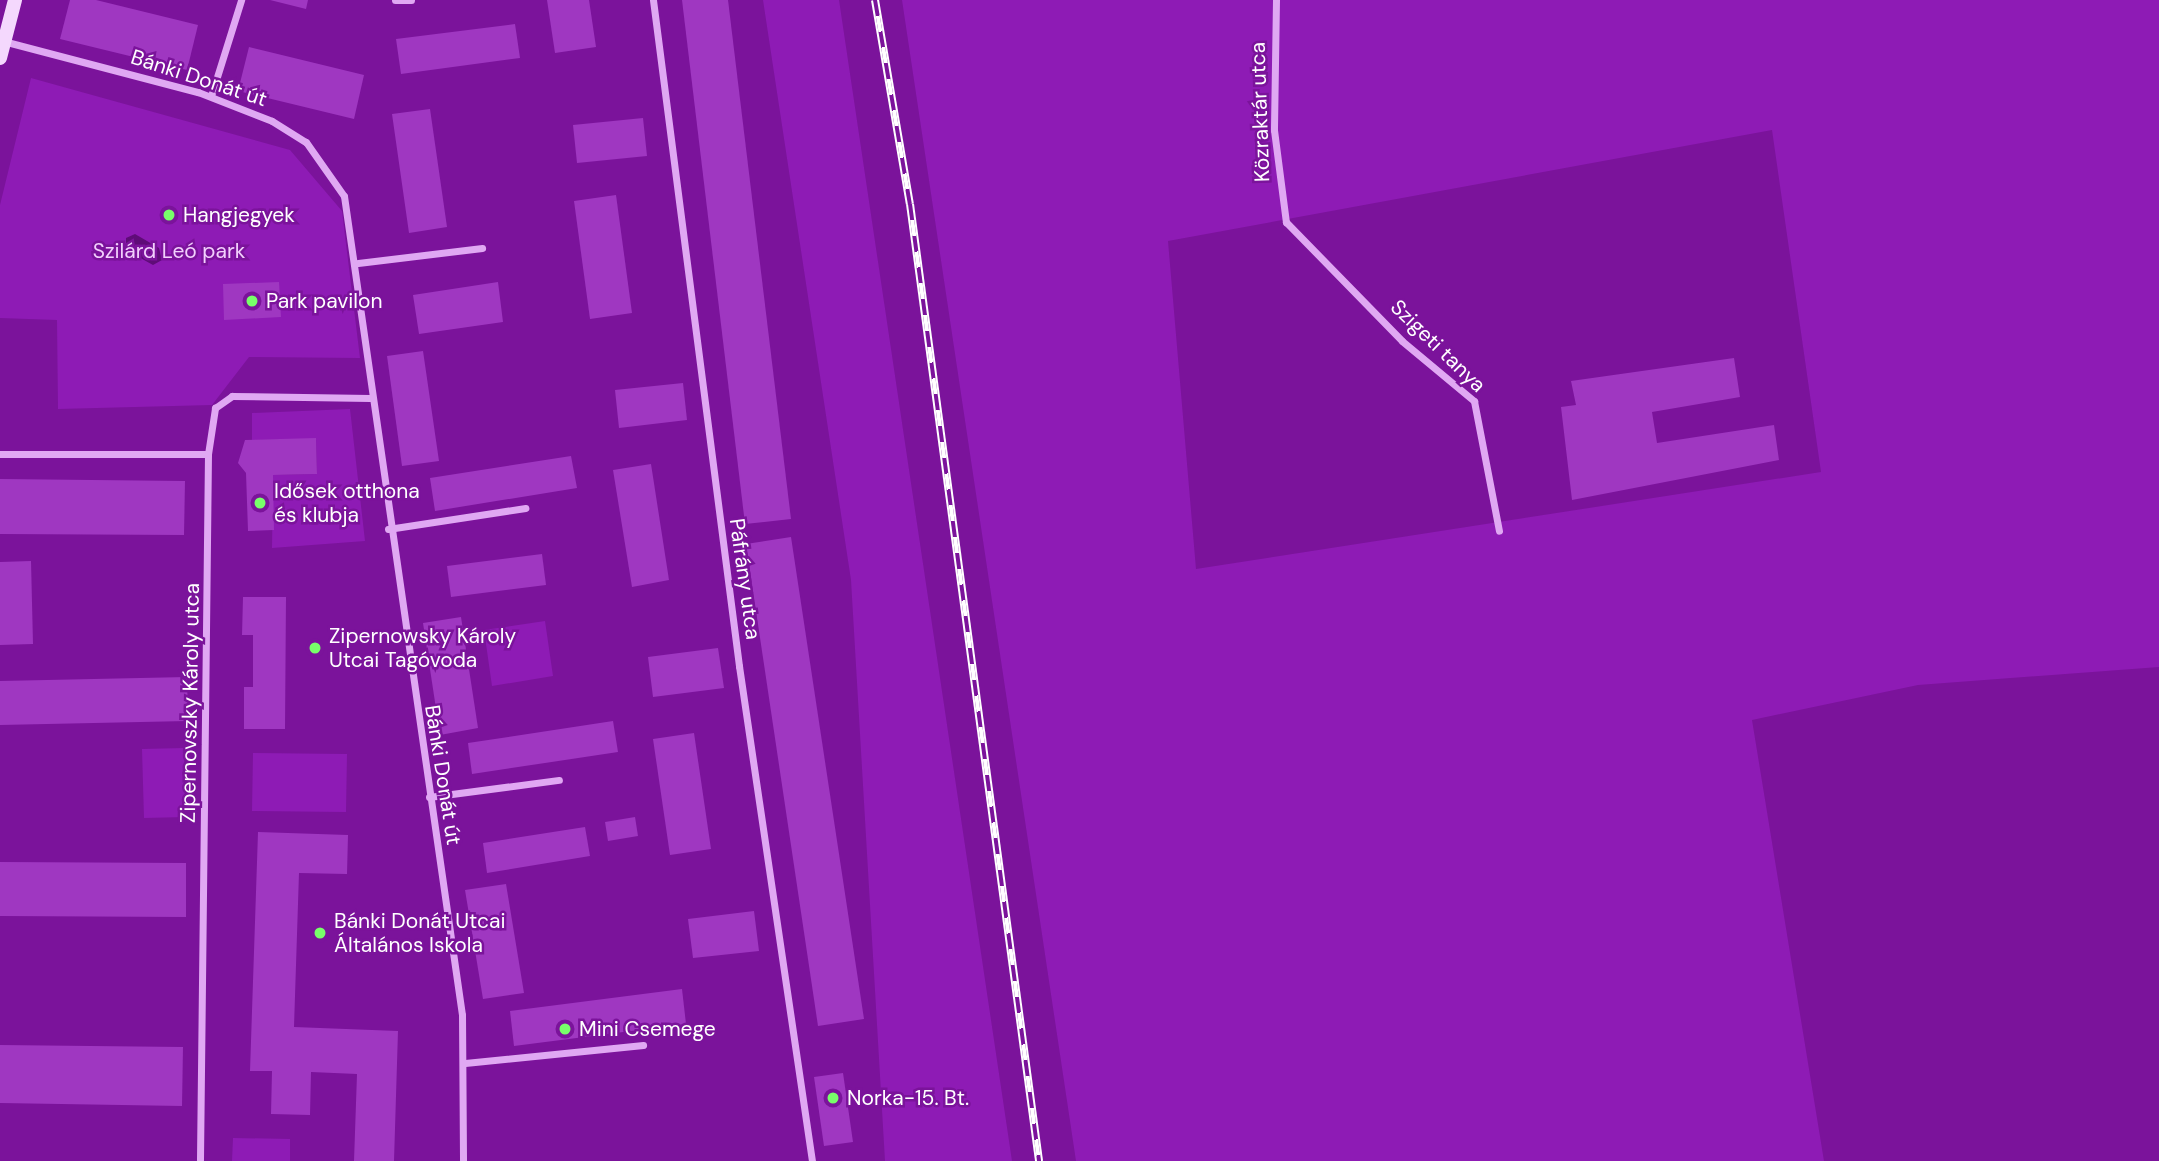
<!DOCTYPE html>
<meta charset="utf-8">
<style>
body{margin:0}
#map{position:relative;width:2159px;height:1161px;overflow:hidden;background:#7b139b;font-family:"DM Sans",sans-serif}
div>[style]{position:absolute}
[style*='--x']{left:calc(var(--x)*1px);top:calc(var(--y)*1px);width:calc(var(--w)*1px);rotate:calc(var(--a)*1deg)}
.green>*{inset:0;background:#8e1bb5}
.water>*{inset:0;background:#5f0c78}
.building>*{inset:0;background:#9f37c1}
.street>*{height:7px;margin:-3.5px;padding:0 3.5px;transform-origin:3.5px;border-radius:3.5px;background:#e0a8f3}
.secondary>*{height:14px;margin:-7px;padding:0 7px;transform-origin:7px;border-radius:7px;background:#f4d8fd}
.rail>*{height:8px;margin-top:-4px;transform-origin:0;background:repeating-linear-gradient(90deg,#7b139b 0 16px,#fff 0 32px);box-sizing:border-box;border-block:2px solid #fff}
.dots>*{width:19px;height:19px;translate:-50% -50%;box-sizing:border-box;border:4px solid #7b139b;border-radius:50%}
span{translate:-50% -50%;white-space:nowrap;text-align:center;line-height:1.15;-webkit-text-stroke:5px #7b139b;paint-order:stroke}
.street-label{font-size:21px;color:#fff}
.poi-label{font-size:21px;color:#fff}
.left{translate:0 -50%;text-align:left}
.park-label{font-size:21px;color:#f2d0fd}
</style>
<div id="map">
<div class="green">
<i style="clip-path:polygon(763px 0,839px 0,1012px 1161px,885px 1161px,851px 580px)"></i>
<i style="clip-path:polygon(evenodd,902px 0,2159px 0,2159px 667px,1918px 685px,1752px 720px,1824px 1161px,1076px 1161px,902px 0,1772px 130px,1821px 472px,1196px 569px,1168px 241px,1772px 130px)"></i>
<i style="clip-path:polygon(31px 78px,290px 150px,342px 211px,360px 358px,249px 357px,212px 405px,58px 409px,57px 320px,0 318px,0 205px)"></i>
<i style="clip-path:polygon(350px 409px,365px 541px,272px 548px,273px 475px,317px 474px,316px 439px,252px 440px,252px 413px)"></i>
<i style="clip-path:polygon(545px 621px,553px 676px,492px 686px,484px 630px)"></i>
<i style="clip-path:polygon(184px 748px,186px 817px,144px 818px,142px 749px)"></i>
<i style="clip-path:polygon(253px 753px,347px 754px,346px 812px,252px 811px)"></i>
<i style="clip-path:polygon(233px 1138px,290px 1139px,290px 1161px,232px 1161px)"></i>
</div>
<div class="water">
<i style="clip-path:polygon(135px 234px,159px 248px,162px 260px,153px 265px,126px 250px,126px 238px)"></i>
</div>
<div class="building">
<i style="clip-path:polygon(70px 0,96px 0,198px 25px,187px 70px,60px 39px)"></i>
<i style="clip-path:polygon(270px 0,308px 0,306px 9px)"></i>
<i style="clip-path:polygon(547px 0,589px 0,596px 47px,555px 53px)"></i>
<i style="clip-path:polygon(682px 0,728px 0,791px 519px,745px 524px)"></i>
<i style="clip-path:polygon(515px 24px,520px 58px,401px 74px,396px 39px)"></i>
<i style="clip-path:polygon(249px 47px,364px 75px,354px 119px,238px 91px)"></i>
<i style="clip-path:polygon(430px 109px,447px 227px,409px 233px,392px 114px)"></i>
<i style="clip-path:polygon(643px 118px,647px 156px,577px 163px,573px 125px)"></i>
<i style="clip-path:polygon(616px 195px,632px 313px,590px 319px,574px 201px)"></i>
<i style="clip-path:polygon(279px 282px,281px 317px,224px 320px,223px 284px)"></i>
<i style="clip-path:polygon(498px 282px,503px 322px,419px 334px,413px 295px)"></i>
<i style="clip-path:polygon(423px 351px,439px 461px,402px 466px,387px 356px)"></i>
<i style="clip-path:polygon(1734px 358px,1740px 397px,1652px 412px,1657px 443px,1774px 425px,1779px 460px,1572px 500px,1561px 407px,1576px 405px,1571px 381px)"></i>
<i style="clip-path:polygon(683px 383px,687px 420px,619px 428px,615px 390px)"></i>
<i style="clip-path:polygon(316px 438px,317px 474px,273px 475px,274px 530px,248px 531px,246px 473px,238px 463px,245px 440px)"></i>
<i style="clip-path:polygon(571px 456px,577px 488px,435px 511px,430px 478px)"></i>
<i style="clip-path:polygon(651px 464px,669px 580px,632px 587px,613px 470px)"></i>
<i style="clip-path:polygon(0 479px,185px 481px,184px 535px,0 534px)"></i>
<i style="clip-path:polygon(791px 537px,864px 1019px,818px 1026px,746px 544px)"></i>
<i style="clip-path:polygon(542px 554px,546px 585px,451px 597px,447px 566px)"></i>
<i style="clip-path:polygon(31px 561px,33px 644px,0 645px,0 562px)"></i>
<i style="clip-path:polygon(243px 597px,286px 597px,285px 729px,244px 729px,244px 687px,253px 687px,253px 635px,242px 635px)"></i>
<i style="clip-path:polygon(461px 617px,478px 728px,440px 735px,423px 623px)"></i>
<i style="clip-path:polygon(718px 648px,724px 688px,653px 697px,648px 657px)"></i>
<i style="clip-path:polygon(187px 677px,188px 721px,0 725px,0 681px)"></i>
<i style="clip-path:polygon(613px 721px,618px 752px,472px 774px,468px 743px)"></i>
<i style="clip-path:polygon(694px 733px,711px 849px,670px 855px,653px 739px)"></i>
<i style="clip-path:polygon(635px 817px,638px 836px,608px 841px,605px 822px)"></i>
<i style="clip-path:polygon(585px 827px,590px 856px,487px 873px,483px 843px)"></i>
<i style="clip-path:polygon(258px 832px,348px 835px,347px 874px,299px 873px,294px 1027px,398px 1031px,394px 1161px,354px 1161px,357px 1074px,311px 1072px,310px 1115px,271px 1114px,272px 1071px,250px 1071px)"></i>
<i style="clip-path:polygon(0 862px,186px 863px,186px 917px,0 916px)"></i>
<i style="clip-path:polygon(506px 884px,524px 993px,483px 999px,465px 890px)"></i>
<i style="clip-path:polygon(754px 911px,759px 951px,693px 958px,688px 919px)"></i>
<i style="clip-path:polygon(682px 989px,686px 1024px,514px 1046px,510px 1011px)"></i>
<i style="clip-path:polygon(0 1045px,183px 1047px,182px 1106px,0 1103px)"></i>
<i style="clip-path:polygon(843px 1073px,853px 1142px,824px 1146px,814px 1077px)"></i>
</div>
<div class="street">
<i style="--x:395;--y:0;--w:16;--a:0"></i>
<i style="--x:653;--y:0;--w:672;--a:82.64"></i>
<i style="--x:739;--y:666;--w:500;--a:81.61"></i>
<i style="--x:1276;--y:0;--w:130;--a:90.9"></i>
<i style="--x:1274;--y:130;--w:93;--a:82.6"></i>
<i style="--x:1286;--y:222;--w:166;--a:45.7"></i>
<i style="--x:1402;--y:341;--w:94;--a:39.8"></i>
<i style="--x:1474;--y:401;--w:132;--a:79.1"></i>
<i style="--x:3;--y:41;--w:202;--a:14.7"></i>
<i style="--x:198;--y:92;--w:79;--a:21.4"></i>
<i style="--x:272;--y:121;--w:40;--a:32"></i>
<i style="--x:306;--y:142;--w:66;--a:54.9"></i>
<i style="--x:344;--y:196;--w:827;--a:81.8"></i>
<i style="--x:462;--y:1015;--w:146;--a:89.6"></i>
<i style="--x:211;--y:96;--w:101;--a:-72.6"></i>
<i style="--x:358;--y:263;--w:125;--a:-6.9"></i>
<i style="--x:0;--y:454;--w:208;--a:0"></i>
<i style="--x:208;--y:454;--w:707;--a:90.65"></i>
<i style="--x:208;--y:454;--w:47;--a:-81.3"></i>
<i style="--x:215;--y:408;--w:21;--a:-35"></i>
<i style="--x:232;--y:396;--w:138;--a:0.8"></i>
<i style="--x:388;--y:529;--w:139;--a:-8.7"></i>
<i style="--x:429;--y:797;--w:131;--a:-7.5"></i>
<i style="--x:465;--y:1063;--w:179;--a:-5.8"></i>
</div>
<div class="secondary">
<i style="--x:0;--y:58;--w:60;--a:-75.5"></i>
</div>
<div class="rail">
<i style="--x:875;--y:0;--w:207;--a:80.3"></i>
<i style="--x:910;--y:204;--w:966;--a:82.32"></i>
</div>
<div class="dots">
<i style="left:169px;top:215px;background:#78ff6a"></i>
<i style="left:252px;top:301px;background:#78ff6a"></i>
<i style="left:260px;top:503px;background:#78ff6a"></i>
<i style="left:315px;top:648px;background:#78ff6a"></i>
<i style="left:320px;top:933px;background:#78ff6a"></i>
<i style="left:565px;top:1029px;background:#78ff6a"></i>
<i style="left:833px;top:1098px;background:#78ff6a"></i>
</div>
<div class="street-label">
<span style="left:199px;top:78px;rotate:18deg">Bánki Donát út</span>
<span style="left:1260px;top:112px;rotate:-92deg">Közraktár utca</span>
<span style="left:1438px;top:346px;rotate:44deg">Szigeti tanya</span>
<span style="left:745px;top:579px;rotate:82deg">Páfrány utca</span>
<span style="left:190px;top:703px;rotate:-89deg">Zipernovszky Károly utca</span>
<span style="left:443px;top:775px;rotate:81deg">Bánki Donát út</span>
</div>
<div class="poi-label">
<span class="left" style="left:183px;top:215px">Hangjegyek</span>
<span class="left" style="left:266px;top:301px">Park pavilon</span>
<span class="left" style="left:274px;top:503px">Idősek otthona<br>és klubja</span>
<span class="left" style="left:329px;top:648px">Zipernowsky Károly<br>Utcai Tagóvoda</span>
<span class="left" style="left:334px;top:933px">Bánki Donát Utcai<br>Általános Iskola</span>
<span class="left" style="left:579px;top:1029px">Mini Csemege</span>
<span class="left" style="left:847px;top:1098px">Norka-15. Bt.</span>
</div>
<div class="park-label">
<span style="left:169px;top:251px">Szilárd Leó park</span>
</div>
</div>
